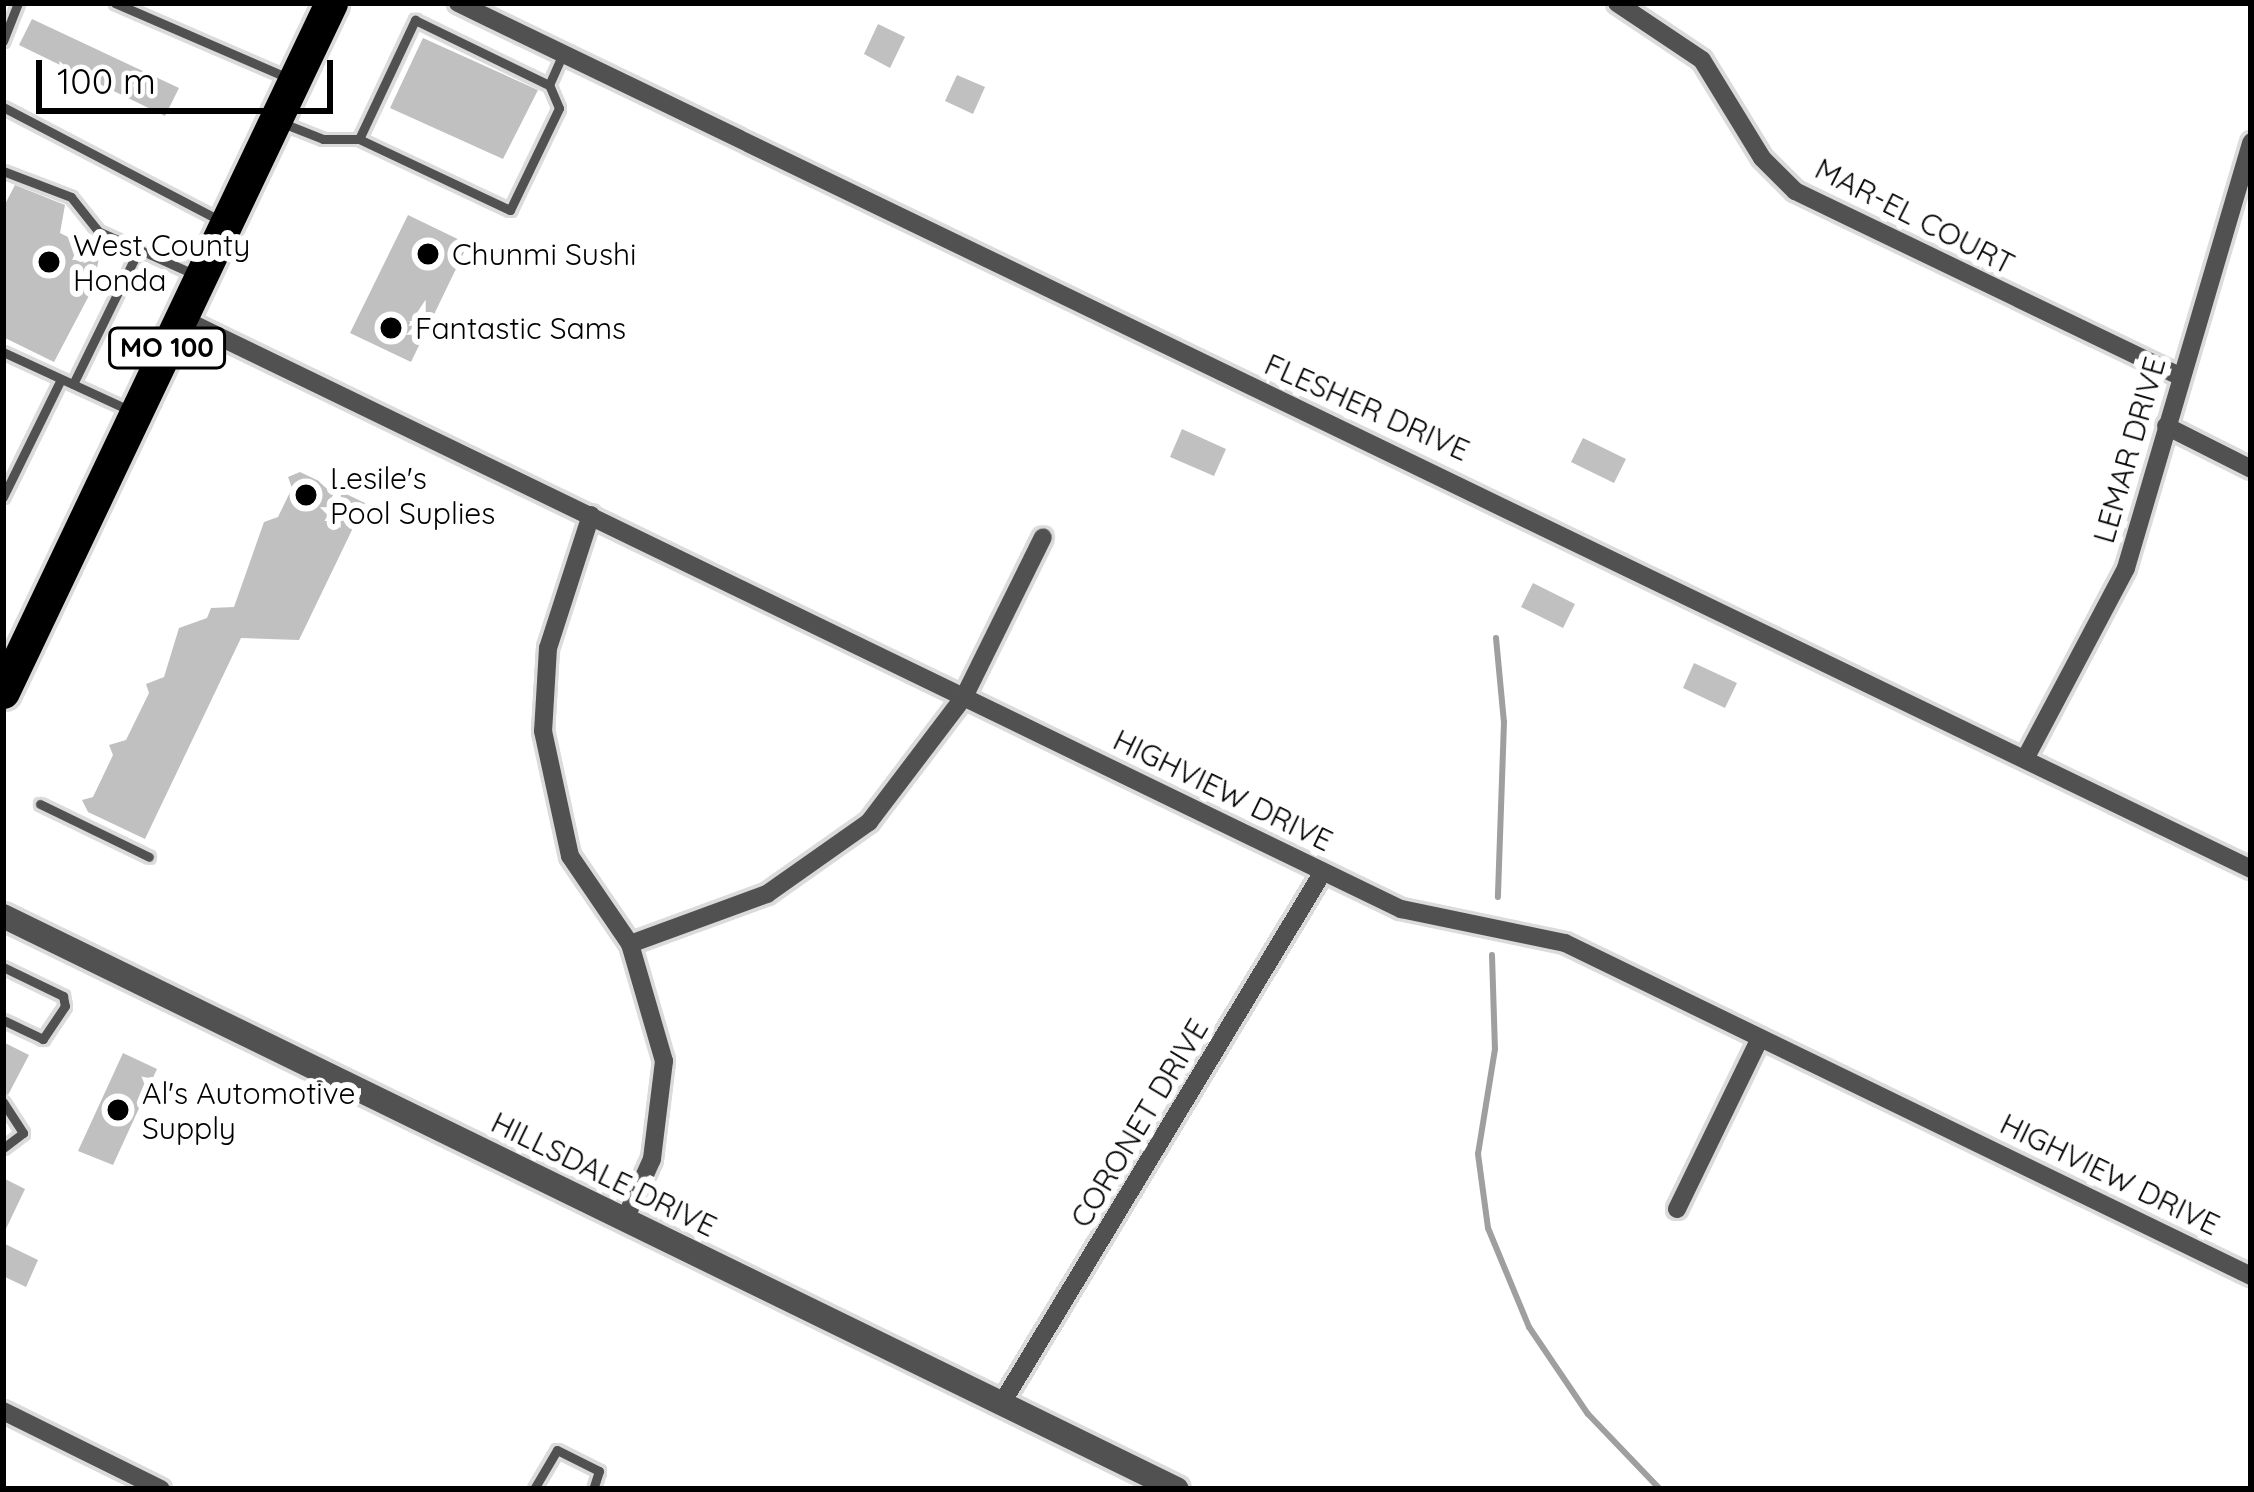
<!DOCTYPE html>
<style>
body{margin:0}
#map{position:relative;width:2254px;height:1492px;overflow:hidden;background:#fff;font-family:Quicksand,sans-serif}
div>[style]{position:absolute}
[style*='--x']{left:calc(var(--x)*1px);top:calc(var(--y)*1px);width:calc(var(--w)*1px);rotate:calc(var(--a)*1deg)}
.stream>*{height:6px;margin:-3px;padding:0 3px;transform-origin:3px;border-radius:3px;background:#9f9f9f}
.building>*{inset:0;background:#c0c0c0}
.roads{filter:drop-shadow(3px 0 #dbdbdb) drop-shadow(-3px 0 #dbdbdb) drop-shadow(0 3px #dbdbdb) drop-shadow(0 -3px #dbdbdb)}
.service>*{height:9px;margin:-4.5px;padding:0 4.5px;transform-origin:4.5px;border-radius:4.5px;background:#515151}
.minor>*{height:18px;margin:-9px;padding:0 9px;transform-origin:9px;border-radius:9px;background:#515151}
.tertiary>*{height:24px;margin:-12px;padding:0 12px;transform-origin:12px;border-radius:12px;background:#515151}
.trunk>*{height:33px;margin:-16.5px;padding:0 16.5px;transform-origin:16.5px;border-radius:16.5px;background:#000}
.dots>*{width:33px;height:33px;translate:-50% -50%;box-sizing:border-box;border:6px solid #fff;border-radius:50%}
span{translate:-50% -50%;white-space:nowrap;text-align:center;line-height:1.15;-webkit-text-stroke:12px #fff;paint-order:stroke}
.shield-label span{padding:3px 9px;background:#fff;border:3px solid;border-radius:9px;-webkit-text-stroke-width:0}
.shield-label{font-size:27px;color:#000;font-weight:700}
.street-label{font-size:30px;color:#000}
.poi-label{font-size:30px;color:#000}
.left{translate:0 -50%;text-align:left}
.frame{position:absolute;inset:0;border:6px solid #000;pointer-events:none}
.scale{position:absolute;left:36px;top:60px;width:297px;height:54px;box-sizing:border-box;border:6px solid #000;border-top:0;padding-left:15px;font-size:36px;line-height:42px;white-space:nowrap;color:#000;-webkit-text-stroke:9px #fff;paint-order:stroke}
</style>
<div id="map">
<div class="stream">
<i style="--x:1496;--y:638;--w:84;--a:84.6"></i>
<i style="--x:1504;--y:722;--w:175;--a:92"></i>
<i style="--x:1492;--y:955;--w:94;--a:88.2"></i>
<i style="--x:1495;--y:1049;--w:106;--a:99.2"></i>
<i style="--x:1478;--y:1154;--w:75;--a:82.3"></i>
<i style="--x:1488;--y:1228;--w:107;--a:67.5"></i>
<i style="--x:1529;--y:1327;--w:105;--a:55.9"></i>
<i style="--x:1588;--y:1414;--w:104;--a:46.2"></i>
</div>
<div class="building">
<i style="clip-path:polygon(32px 19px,179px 88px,165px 116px,19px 45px)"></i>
<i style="clip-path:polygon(878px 24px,905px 37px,890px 68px,864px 54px)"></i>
<i style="clip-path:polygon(423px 38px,538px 90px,503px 159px,390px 108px)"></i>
<i style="clip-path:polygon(957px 75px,985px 87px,973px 114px,945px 101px)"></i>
<i style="clip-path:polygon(15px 185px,65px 205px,60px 233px,100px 253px,93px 288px,54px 362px,3px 337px,3px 208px)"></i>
<i style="clip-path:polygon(408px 215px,468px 244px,411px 362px,350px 333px)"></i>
<i style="clip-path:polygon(1182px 429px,1226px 449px,1214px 476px,1170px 457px)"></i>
<i style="clip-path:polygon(1583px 438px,1626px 459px,1614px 483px,1571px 462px)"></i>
<i style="clip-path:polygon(300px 472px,365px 503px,299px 640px,241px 638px,145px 839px,88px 812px,82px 800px,93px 797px,113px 755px,109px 745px,126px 740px,149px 693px,146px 684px,164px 677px,179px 628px,207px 618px,211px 608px,234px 607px,264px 522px,278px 517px,292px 488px,288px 477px)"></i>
<i style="clip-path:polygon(1533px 583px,1575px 604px,1563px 628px,1521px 607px)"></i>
<i style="clip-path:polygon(1694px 663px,1737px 683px,1725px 708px,1683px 688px)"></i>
<i style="clip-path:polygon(3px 1042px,29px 1055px,8px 1095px,3px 1093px)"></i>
<i style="clip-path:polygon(123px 1053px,157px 1069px,113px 1165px,78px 1151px)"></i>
<i style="clip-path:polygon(3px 1178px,25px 1189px,3px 1235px)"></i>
<i style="clip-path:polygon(3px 1243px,38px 1260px,26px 1287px,3px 1276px)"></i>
</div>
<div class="roads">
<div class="service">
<i style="--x:115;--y:3;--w:186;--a:23.4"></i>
<i style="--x:3;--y:41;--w:41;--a:-68.5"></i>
<i style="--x:3;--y:107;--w:246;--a:27.6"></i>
<i style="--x:280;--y:122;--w:46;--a:21.6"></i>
<i style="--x:323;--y:139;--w:36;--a:0"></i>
<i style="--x:359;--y:139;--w:132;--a:-64.8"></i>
<i style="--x:415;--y:20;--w:149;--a:25.9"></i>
<i style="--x:549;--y:85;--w:34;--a:-66"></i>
<i style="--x:359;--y:139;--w:167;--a:25.2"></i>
<i style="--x:510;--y:210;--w:113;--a:-64.3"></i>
<i style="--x:559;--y:108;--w:25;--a:-113"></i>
<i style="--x:3;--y:171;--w:73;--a:20.9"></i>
<i style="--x:71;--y:197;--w:43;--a:51.5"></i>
<i style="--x:98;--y:231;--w:107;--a:24.2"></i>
<i style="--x:3;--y:352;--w:139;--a:24.7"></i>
<i style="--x:73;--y:384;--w:150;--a:-63.9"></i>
<i style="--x:3;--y:497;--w:131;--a:-63.8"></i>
<i style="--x:40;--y:804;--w:121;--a:25.9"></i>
<i style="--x:3;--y:967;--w:67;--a:25.8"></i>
<i style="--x:63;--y:996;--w:10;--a:79"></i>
<i style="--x:65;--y:1006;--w:40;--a:124"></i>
<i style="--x:43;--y:1039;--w:44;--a:-154.6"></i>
<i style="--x:3;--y:1102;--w:37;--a:57"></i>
<i style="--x:23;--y:1133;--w:25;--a:143"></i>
<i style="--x:534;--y:1489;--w:45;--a:-59.5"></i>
<i style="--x:557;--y:1450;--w:47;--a:26.6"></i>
<i style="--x:599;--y:1471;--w:19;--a:108"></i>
</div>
<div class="minor">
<i style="--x:458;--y:3;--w:1991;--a:25.78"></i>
<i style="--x:1617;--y:3;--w:102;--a:33.8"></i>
<i style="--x:1702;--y:60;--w:115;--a:58.5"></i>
<i style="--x:1762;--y:158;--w:47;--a:45"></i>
<i style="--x:1795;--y:191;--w:428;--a:25.7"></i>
<i style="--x:181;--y:318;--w:1356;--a:25.85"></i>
<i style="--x:1401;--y:909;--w:167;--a:11.7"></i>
<i style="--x:1565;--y:943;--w:763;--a:25.89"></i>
<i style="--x:2166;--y:426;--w:95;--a:26.8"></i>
<i style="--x:591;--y:515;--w:140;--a:107.9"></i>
<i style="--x:548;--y:648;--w:83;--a:93.4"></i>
<i style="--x:543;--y:731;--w:128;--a:77.8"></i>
<i style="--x:570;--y:856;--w:107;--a:55.7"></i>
<i style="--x:630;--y:944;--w:122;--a:73.8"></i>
<i style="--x:664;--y:1061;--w:99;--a:97"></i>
<i style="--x:652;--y:1159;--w:66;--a:114.2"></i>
<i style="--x:2025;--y:759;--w:216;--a:-62.1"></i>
<i style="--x:2126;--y:568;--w:444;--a:-73.6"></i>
<i style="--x:630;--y:944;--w:146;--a:-20.1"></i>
<i style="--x:767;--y:894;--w:125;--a:-35.2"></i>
<i style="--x:869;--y:822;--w:157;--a:-52.8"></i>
<i style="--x:964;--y:697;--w:178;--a:-63.7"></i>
<i style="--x:1677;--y:1209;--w:190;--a:-64.1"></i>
<i style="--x:1002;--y:1403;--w:620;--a:-58.85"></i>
<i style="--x:3;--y:1411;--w:176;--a:26.3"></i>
</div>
<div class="tertiary">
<i style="--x:3;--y:916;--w:1306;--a:26.02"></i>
</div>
<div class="trunk">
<i style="--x:3;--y:692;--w:763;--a:-64.54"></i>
</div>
</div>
<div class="dots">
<i style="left:428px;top:254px;background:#000"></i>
<i style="left:49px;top:262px;background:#000"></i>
<i style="left:391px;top:328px;background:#000"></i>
<i style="left:306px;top:495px;background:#000"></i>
<i style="left:118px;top:1110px;background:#000"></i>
</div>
<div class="shield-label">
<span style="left:167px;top:348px">MO 100</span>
</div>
<div class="street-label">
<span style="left:1915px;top:216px;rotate:27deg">MAR-EL COURT</span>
<span style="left:1367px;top:407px;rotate:24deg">FLESHER DRIVE</span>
<span style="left:2129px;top:450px;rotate:-74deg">LEMAR DRIVE</span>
<span style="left:1223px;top:790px;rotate:26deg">HIGHVIEW DRIVE</span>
<span style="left:1139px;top:1123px;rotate:-59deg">CORONET DRIVE</span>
<span style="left:604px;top:1174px;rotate:26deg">HILLSDALE DRIVE</span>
<span style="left:2110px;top:1174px;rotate:26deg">HIGHVIEW DRIVE</span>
</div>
<div class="poi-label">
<span class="left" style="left:73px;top:262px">West County<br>Honda</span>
<span class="left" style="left:452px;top:254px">Chunmi Sushi</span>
<span class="left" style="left:415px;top:328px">Fantastic Sams</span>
<span class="left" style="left:330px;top:495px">Lesile's<br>Pool Suplies</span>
<span class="left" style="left:142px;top:1110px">Al's Automotive<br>Supply</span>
</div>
<div class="frame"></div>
<div class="scale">100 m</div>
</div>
